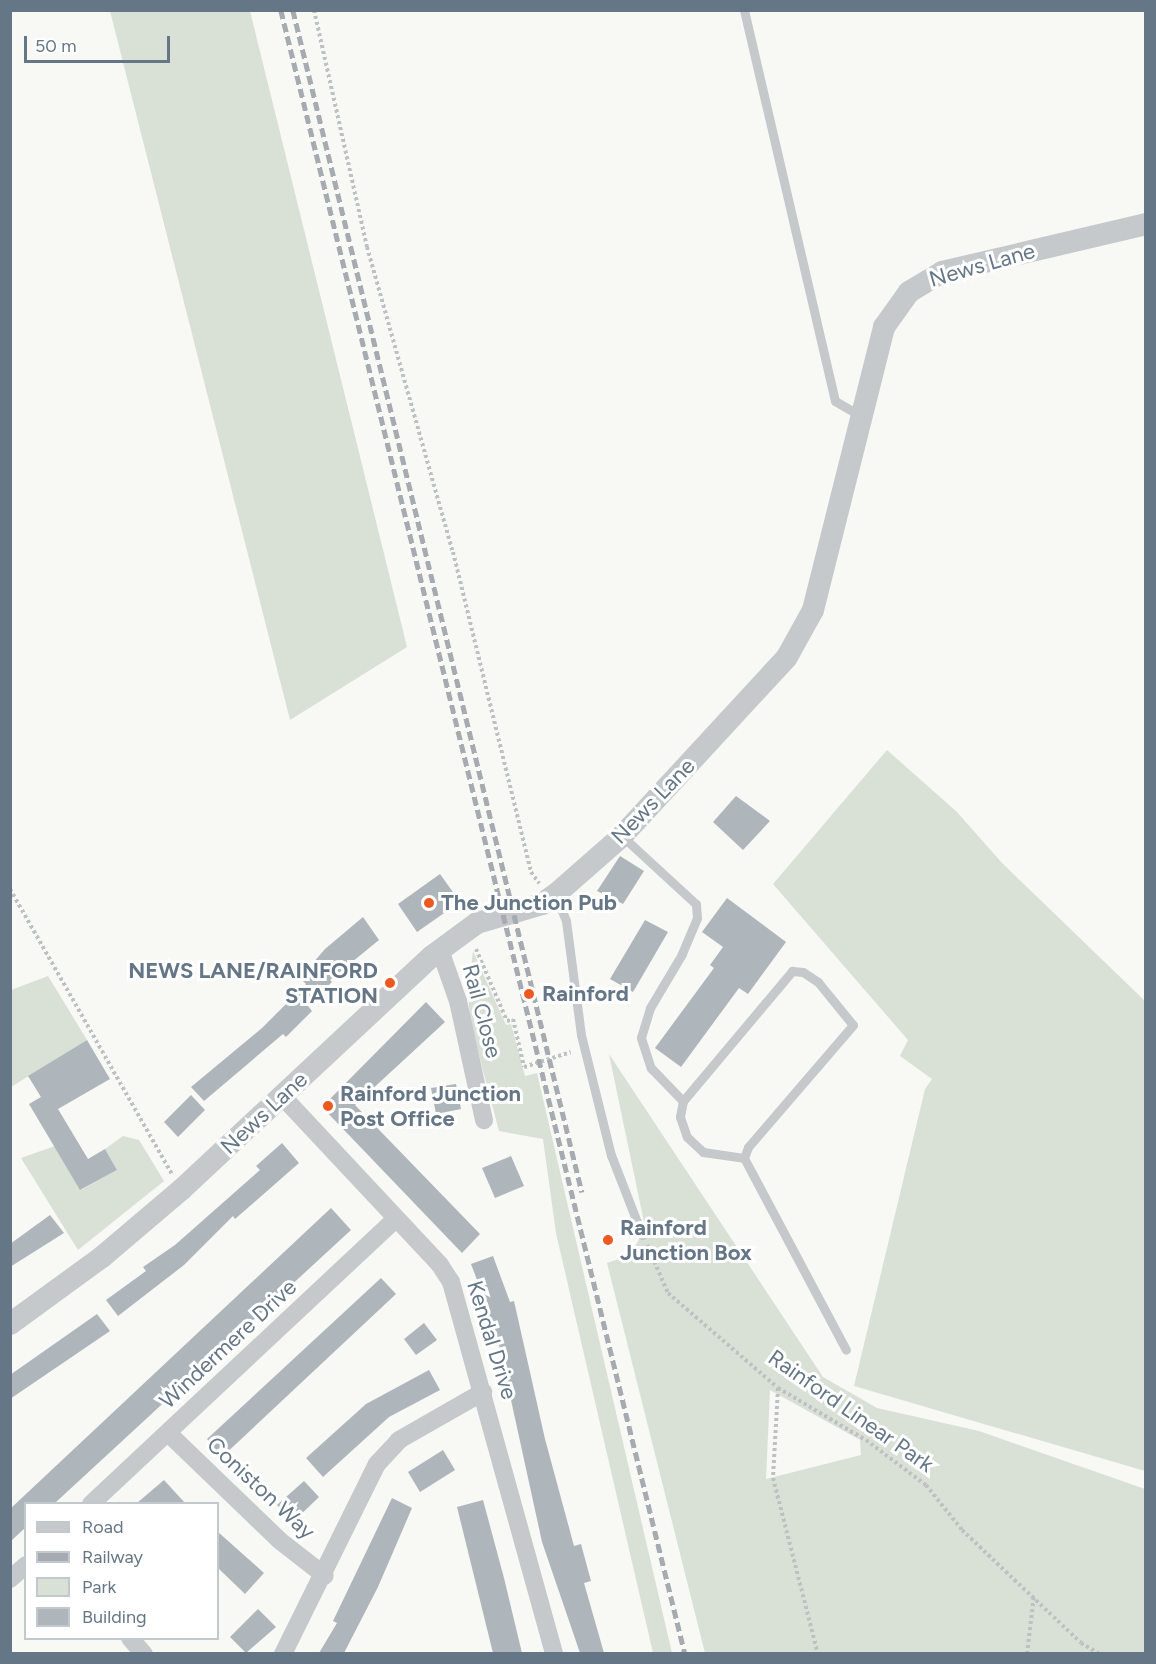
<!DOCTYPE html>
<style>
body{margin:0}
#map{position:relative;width:1156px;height:1664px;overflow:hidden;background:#f8f8f5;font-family:Figtree,sans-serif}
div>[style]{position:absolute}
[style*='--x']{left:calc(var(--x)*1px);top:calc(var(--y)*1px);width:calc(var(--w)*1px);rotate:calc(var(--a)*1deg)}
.green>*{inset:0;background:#d9e0d6}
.building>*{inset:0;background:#aeb6bc}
.path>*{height:4px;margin-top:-2px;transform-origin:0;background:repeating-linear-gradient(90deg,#bec1c3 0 3px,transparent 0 6px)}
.service>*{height:9px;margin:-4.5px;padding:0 4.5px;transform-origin:4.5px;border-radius:4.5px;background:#c5c9cc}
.minor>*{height:18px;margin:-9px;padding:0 9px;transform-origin:9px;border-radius:9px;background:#c5c9cc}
.tertiary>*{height:22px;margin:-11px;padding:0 11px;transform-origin:11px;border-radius:11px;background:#c5c9cc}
.rail>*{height:4.5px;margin-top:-2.25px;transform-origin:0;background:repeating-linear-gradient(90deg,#a5abb1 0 9px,transparent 0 13.5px)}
.dots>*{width:16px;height:16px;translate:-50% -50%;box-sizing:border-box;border:3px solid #fff;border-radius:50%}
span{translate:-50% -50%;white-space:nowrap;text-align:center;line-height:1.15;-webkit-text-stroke:6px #fff;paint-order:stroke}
.street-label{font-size:22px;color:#657787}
.poi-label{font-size:22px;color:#657787;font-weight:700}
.left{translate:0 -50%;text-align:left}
.right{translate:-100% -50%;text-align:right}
.frame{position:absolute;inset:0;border:12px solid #657787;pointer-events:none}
.legend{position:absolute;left:24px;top:1502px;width:195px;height:138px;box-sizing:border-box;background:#fff;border:2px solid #c1c9cf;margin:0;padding:8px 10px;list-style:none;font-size:18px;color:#657787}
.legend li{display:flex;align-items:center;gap:12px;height:30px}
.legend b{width:30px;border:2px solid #c1c9cf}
.scale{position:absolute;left:24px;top:36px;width:146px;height:27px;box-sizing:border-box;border:3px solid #657787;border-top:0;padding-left:8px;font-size:18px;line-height:21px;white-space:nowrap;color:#657787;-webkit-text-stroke:4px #fff;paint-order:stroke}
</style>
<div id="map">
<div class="green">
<i style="clip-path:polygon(110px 11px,250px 11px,407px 647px,290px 720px)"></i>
<i style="clip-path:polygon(887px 750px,957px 812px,1002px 863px,1145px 1001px,1145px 1471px,854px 1386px,925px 1089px,932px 1079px,900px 1056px,908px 1040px,773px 884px)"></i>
<i style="clip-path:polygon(473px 951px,506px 1025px,511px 1024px,525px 1076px,537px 1073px,672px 1653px,653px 1653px,556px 1233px,543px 1139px,499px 1131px,470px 1021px,468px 990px)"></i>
<i style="clip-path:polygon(48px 976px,87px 1040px,11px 1087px,11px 990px)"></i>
<i style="clip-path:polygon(evenodd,609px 1054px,823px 1377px,877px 1408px,979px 1431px,1145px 1489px,1145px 1653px,705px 1653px,607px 1263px,631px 1255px,645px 1227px,609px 1054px,770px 1390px,860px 1440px,861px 1455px,766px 1479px,770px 1390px)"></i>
<i style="clip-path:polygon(123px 1136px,139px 1140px,164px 1181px,78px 1250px,21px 1158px,55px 1146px,81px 1190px,117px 1170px,105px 1149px)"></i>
</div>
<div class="building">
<i style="clip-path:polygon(736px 796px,770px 821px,743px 850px,713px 822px)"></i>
<i style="clip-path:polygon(620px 856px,644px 871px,623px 904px,597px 891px)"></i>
<i style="clip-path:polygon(440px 874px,460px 902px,417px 932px,398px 904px)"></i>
<i style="clip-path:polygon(727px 898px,786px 942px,748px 994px,739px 988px,681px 1067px,655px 1048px,714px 968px,710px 965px,723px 947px,702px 932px)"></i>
<i style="clip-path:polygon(363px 917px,379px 940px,330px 980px,332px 982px,308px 1006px,312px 1011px,286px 1037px,283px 1034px,204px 1101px,191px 1087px,262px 1028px,306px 984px,300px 978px,325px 949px)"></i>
<i style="clip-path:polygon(645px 920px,668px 932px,633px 992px,610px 979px)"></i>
<i style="clip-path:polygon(426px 1002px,445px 1022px,355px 1105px,480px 1234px,462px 1253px,322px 1107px)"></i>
<i style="clip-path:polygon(87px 1040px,110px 1079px,58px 1109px,88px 1159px,105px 1149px,117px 1170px,80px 1190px,29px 1104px,41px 1097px,28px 1076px)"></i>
<i style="clip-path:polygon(456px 1084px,461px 1109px,436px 1114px,431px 1088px)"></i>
<i style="clip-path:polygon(191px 1095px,205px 1110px,178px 1137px,164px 1122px)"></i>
<i style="clip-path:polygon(282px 1143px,299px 1163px,235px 1219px,233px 1216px,184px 1265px,118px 1316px,106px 1300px,146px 1271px,143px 1267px,175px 1245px,260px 1170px,256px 1166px)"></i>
<i style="clip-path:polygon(511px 1156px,524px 1186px,495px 1198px,482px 1168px)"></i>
<i style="clip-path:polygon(331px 1208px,351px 1230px,55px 1503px,26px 1503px,26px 1527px,10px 1542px,10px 1509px)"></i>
<i style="clip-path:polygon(50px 1215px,64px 1233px,10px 1267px,10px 1244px)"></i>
<i style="clip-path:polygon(493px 1256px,510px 1302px,514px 1301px,545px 1439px,574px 1546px,581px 1544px,591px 1581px,584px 1583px,604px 1653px,580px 1653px,542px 1542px,499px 1345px,494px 1346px,485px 1301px,471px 1264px)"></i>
<i style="clip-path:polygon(381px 1278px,396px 1294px,222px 1457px,207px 1439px)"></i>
<i style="clip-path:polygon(97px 1314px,110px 1331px,10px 1399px,10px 1375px)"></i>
<i style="clip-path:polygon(424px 1323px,437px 1340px,416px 1355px,404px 1339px)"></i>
<i style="clip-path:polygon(429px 1370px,440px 1390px,389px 1417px,323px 1477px,306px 1458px,366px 1404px)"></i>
<i style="clip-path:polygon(443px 1450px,455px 1470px,420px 1492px,408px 1472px)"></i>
<i style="clip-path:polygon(164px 1480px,185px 1503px,137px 1503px)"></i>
<i style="clip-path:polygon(304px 1481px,319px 1497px,293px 1522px,277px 1505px)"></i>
<i style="clip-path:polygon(392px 1498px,412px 1508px,378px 1587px,344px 1653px,319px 1653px,337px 1623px,333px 1621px)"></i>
<i style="clip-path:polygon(483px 1500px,504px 1578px,522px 1653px,493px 1653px,457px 1507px)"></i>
<i style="clip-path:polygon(218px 1532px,264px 1573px,245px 1594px,218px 1568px)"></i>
<i style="clip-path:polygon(258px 1609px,276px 1627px,246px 1653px,230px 1637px)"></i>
</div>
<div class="path">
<i style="--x:314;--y:10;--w:243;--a:77.4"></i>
<i style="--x:367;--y:247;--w:317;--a:74.3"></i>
<i style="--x:453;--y:552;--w:329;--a:76.3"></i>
<i style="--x:531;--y:872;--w:14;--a:54"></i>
<i style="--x:10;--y:889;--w:328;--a:60.4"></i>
<i style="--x:476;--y:949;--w:78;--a:66.7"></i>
<i style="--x:507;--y:1021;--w:6;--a:-18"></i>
<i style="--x:513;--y:1019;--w:49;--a:77.1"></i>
<i style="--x:524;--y:1067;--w:49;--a:-17.7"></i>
<i style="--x:647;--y:1245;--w:52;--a:66.4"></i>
<i style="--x:668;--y:1293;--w:145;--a:40.8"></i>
<i style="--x:778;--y:1388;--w:102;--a:30.6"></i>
<i style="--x:866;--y:1440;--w:75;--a:36.9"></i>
<i style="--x:926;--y:1485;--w:58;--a:51.3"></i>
<i style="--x:962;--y:1530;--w:164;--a:43.5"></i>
<i style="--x:1081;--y:1643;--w:21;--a:31"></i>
<i style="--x:778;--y:1388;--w:90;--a:93.2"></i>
<i style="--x:773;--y:1478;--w:182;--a:75.7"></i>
<i style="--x:1027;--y:1654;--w:59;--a:-83.2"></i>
</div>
<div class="service">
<i style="--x:744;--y:10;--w:401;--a:76.9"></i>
<i style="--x:835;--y:401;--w:30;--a:30"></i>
<i style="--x:622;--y:836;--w:100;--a:42.6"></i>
<i style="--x:696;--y:904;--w:14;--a:86"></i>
<i style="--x:697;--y:918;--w:39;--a:113"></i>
<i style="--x:682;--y:954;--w:63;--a:120.7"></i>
<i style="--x:650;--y:1008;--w:31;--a:107"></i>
<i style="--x:641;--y:1038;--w:32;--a:72"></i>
<i style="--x:651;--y:1068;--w:46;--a:45.9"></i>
<i style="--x:683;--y:1101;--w:16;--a:101"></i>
<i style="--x:680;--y:1117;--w:21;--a:71"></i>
<i style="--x:687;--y:1137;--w:22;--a:43"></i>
<i style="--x:703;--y:1152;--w:41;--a:8.3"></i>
<i style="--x:744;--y:1158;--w:217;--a:62"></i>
<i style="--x:556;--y:896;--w:27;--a:68"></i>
<i style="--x:566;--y:921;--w:115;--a:82.5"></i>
<i style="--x:581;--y:1035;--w:124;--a:76"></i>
<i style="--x:611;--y:1155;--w:86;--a:68.8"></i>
<i style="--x:683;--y:1101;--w:170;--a:-50"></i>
<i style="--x:792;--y:971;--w:11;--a:5"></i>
<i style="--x:803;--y:972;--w:18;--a:34"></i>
<i style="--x:818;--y:982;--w:55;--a:50.9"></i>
<i style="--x:853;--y:1025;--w:161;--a:130.7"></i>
<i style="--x:748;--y:1147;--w:12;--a:110"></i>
</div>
<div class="minor">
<i style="--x:440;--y:950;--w:54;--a:70.6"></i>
<i style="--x:458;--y:1001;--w:122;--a:77.7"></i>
<i style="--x:282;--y:1096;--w:231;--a:46.9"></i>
<i style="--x:440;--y:1265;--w:20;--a:57"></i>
<i style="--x:451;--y:1282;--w:386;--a:74.5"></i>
<i style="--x:168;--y:1433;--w:154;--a:43.9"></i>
<i style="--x:279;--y:1540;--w:58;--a:38"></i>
<i style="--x:91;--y:1504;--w:417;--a:-43.1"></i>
<i style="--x:10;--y:1579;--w:21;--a:-41"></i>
<i style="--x:130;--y:1638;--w:21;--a:49"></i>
<i style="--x:283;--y:1654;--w:212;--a:-63.7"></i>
<i style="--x:377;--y:1464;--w:33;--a:-47"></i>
<i style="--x:399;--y:1440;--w:97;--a:-29.7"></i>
</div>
<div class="tertiary">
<i style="--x:10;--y:1324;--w:114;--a:-36.1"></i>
<i style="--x:102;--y:1257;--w:104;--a:-40.3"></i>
<i style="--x:181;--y:1190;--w:343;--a:-43"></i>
<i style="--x:432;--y:956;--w:56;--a:-36.3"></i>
<i style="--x:477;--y:923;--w:68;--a:-16.3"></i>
<i style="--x:542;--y:904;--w:17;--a:-36"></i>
<i style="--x:556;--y:894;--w:88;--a:-41.3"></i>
<i style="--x:622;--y:836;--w:243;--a:-47.3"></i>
<i style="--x:787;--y:657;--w:54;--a:-61"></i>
<i style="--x:813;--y:610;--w:292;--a:-75.9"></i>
<i style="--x:884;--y:327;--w:43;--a:-54.5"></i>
<i style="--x:909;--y:292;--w:39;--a:-31"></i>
<i style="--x:942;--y:272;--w:210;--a:-13.2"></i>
</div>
<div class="rail">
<i style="--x:281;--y:10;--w:1693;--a:76.19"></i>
<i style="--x:293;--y:10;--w:1217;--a:76.26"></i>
</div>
<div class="dots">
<i style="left:429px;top:903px;background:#ec5921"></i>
<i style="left:390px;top:983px;background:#ec5921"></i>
<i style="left:529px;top:994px;background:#ec5921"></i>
<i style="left:328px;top:1106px;background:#ec5921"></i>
<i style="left:608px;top:1240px;background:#ec5921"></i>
</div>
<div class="street-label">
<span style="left:982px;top:265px;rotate:-16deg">News Lane</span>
<span style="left:653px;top:801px;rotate:-46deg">News Lane</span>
<span style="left:482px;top:1011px;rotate:75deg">Rail Close</span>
<span style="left:264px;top:1113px;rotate:-43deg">News Lane</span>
<span style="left:492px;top:1340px;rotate:73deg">Kendal Drive</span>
<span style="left:228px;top:1344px;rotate:-43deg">Windermere Drive</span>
<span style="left:851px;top:1411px;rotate:35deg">Rainford Linear Park</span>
<span style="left:261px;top:1488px;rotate:43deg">Coniston Way</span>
</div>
<div class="poi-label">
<span class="left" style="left:441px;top:903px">The Junction Pub</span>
<span class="right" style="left:378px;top:983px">NEWS LANE/RAINFORD<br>STATION</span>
<span class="left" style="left:542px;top:994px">Rainford</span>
<span class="left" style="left:340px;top:1106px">Rainford Junction<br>Post Office</span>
<span class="left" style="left:620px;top:1240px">Rainford<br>Junction Box</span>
</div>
<div class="frame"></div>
<ul class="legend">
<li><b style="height:8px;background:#c5c9cc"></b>Road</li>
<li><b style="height:8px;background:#a5abb1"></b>Railway</li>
<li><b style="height:16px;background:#d9e0d6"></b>Park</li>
<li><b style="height:16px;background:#aeb6bc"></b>Building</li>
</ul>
<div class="scale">50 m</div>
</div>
